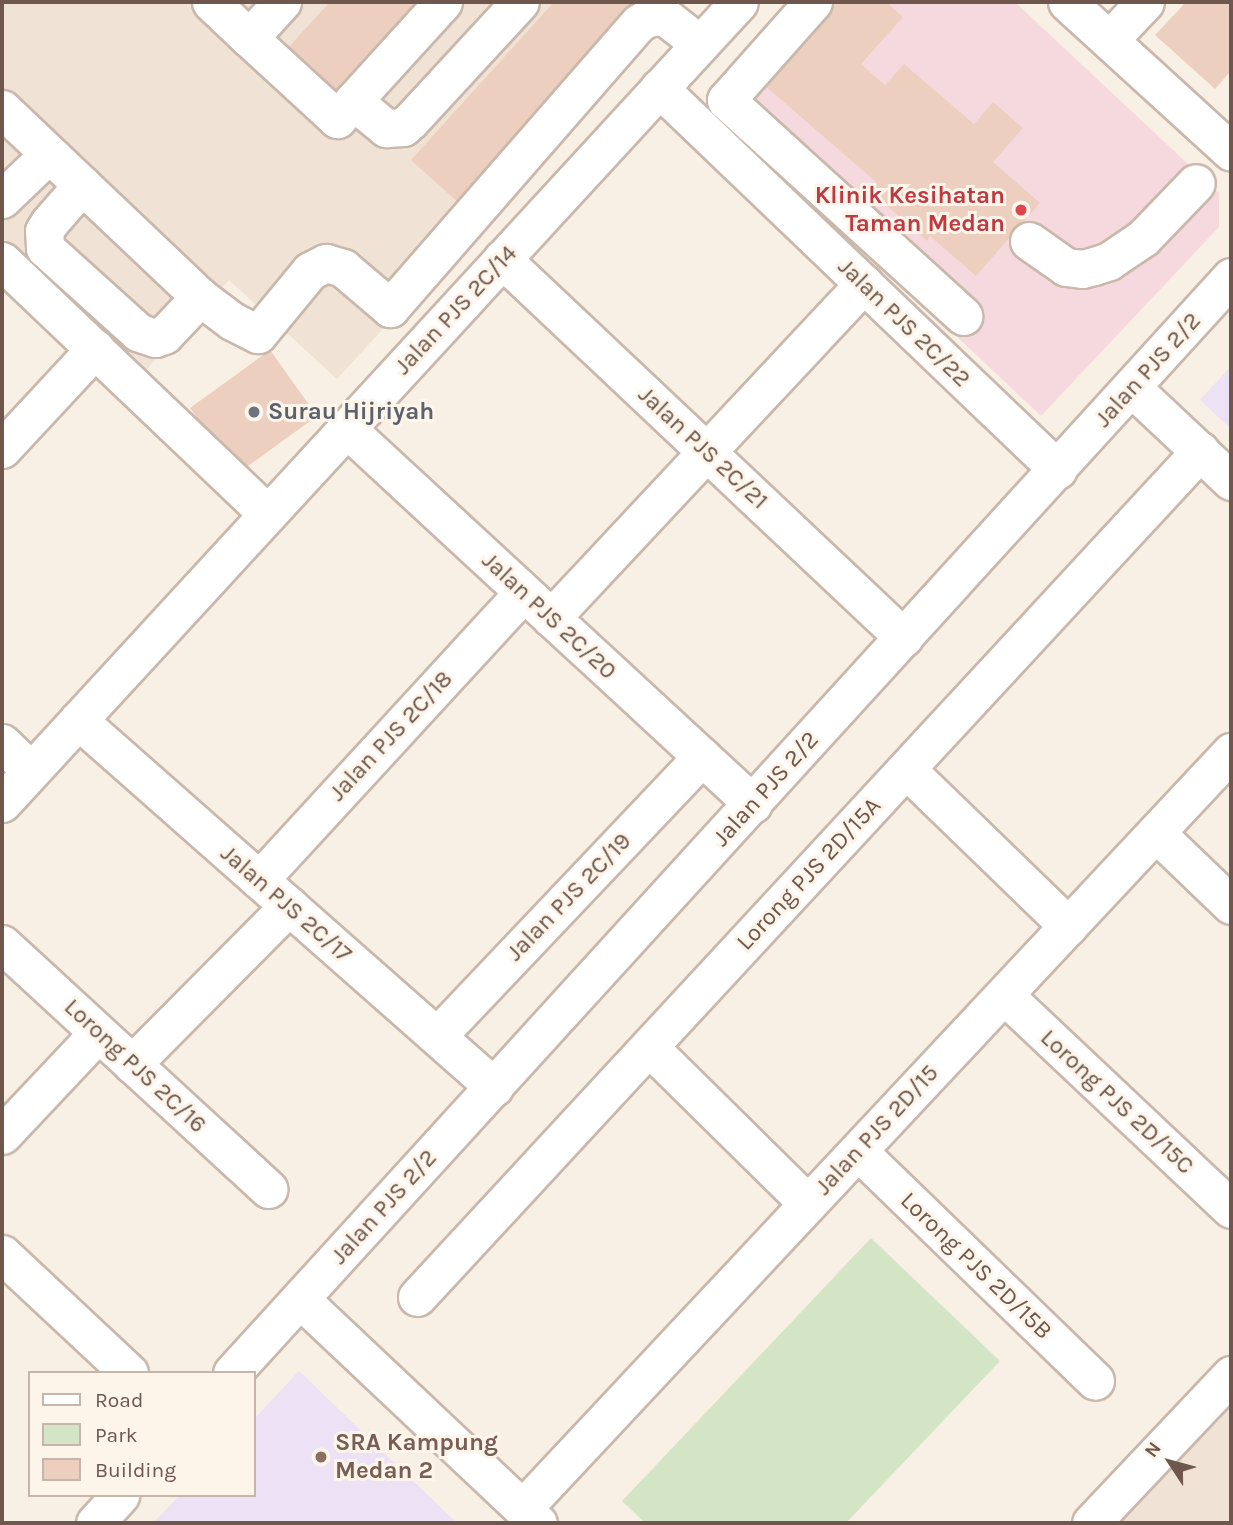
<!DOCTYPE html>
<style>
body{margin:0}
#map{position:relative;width:1233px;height:1525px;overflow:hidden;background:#f9f0e5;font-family:Karla,sans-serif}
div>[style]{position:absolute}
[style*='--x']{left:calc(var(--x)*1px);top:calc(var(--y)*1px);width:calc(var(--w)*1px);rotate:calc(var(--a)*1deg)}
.residential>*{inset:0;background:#f0e2d4}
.education>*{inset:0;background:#ede1f6}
.medical>*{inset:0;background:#f6d9de}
.green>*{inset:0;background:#d4e5c5}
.building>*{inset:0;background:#eccfbf}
.roads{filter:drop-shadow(2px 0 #c9b8ac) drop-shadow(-2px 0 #c9b8ac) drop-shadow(0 2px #c9b8ac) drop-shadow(0 -2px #c9b8ac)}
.minor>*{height:37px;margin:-18.5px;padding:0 18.5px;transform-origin:18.5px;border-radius:18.5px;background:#fff}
.dots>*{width:19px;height:19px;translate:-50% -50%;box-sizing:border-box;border:4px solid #fdf5ea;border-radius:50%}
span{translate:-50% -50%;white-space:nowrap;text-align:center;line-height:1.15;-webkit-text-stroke:6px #fdf5ea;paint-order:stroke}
.health-label{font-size:24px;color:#be3a42;font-weight:700}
.right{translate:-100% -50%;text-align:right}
.street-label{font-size:24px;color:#6f574d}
.worship-label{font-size:24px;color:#5b616d;font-weight:700}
.left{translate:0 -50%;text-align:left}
.education-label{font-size:24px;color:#785e54;font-weight:700}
.frame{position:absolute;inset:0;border:4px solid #6f574d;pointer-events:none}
.legend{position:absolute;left:28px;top:1371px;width:228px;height:126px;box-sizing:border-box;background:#fdf5ea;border:2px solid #c4b6ab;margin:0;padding:9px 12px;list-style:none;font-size:21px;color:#6f574d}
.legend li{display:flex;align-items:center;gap:14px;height:35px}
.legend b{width:35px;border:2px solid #c4b6ab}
.north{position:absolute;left:1135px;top:1427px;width:70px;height:70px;-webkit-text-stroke:5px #fdf5ea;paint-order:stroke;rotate:306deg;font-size:19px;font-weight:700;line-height:28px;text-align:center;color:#6f574d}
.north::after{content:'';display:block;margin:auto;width:24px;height:32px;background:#6f574d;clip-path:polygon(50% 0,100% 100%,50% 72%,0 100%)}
</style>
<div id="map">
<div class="residential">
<i style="clip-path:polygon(2px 2px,684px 2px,337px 379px,229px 280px,145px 371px,2px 238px)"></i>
<i style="clip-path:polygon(1231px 1396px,1231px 1523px,1113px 1523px)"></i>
</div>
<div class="education">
<i style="clip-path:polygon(1231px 366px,1231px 429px,1200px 400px)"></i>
<i style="clip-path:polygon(299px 1371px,457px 1523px,153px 1523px,180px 1495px,254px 1495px,254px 1419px)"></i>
</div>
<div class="medical">
<i style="clip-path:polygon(795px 2px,1015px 2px,1219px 193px,1219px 227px,1041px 416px,706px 100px)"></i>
</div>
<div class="green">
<i style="clip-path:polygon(871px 1238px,1000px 1361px,846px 1523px,645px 1523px,622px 1501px)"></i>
</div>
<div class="building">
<i style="clip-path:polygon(330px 2px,418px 2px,333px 97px,284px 52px)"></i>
<i style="clip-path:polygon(554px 2px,642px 2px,460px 204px,411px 160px)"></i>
<i style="clip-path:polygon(837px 2px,886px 2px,903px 17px,861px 64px,885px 85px,904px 64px,974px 124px,993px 102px,1023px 128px,993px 162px,1040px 203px,976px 276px,930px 236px,927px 241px,869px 190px,876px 182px,764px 85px)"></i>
<i style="clip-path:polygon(1186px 2px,1231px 2px,1231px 71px,1215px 89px,1155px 35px)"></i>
<i style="clip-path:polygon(270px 350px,317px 416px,237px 474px,190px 408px)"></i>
</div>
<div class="roads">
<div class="minor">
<i style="--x:211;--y:2;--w:52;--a:43.5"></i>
<i style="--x:249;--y:38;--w:49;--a:-47.5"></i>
<i style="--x:443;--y:2;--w:134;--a:132.3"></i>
<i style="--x:353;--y:101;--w:43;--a:39.3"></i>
<i style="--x:386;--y:128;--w:17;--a:-3"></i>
<i style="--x:403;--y:127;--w:9;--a:-41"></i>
<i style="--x:410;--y:121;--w:162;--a:-47.3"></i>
<i style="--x:813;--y:2;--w:131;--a:131.6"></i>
<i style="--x:726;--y:100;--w:321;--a:42.3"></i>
<i style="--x:1067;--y:2;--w:222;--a:42.4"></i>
<i style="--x:249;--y:38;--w:120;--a:42.6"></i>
<i style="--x:337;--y:119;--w:24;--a:-48"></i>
<i style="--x:1109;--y:40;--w:52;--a:-46.5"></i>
<i style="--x:659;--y:88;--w:552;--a:43.75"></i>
<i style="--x:2;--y:109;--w:110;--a:43.5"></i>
<i style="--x:82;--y:185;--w:163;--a:43.5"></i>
<i style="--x:200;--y:297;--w:52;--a:133.5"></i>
<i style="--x:164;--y:335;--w:9;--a:162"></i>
<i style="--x:155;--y:338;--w:18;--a:-161"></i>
<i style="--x:138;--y:332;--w:125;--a:-137.9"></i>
<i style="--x:45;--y:248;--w:17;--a:-93"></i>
<i style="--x:44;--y:231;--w:9;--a:-58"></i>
<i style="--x:49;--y:223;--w:50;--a:-49"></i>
<i style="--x:2;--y:199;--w:65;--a:-43.8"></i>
<i style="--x:1029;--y:241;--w:45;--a:35.1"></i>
<i style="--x:1066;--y:267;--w:16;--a:7"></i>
<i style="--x:1082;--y:269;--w:12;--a:-14"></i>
<i style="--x:1094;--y:266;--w:16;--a:-18"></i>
<i style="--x:1109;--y:261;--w:41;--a:-34.1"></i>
<i style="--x:1143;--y:238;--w:76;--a:-46.1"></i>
<i style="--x:502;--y:259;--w:552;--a:43.31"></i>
<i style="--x:2;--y:261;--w:367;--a:43.6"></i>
<i style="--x:200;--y:297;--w:40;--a:37"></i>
<i style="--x:232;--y:321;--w:29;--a:27"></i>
<i style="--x:258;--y:334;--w:82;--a:-50.5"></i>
<i style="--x:310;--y:271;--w:18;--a:-27"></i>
<i style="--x:326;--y:263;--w:18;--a:16"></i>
<i style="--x:343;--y:268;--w:62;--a:40.4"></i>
<i style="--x:390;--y:308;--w:378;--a:-48.9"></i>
<i style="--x:639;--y:23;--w:9;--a:-32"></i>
<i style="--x:647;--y:18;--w:17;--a:-7"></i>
<i style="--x:664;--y:16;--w:46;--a:37.9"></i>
<i style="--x:1132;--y:388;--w:136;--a:43.2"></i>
<i style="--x:346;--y:428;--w:554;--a:42.73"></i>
<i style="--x:2;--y:449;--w:137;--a:-47.1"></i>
<i style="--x:551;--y:618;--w:458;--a:-46.9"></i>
<i style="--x:78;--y:720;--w:555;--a:41.42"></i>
<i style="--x:2;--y:743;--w:40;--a:44"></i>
<i style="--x:906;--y:769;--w:226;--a:44.1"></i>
<i style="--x:2;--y:803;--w:1088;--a:-47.38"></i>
<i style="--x:1156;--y:833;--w:104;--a:43.8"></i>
<i style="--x:259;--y:880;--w:390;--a:-47.4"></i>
<i style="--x:2;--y:944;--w:362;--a:42.6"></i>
<i style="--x:1004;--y:995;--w:312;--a:43.3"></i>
<i style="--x:437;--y:1036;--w:385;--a:-46.5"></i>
<i style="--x:649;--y:1047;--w:223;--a:44.6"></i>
<i style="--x:132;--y:1064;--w:223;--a:-45.2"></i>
<i style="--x:2;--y:1135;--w:140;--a:-46.7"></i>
<i style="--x:858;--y:1151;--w:330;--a:44.1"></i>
<i style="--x:2;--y:1254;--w:174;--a:43.1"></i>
<i style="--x:417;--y:1297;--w:1153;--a:-47.21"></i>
<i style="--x:300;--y:1299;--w:327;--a:43.3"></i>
<i style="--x:232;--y:1373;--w:1483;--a:-47.65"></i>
<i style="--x:523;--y:1508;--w:1036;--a:-46.88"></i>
<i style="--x:95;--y:1523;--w:38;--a:-48"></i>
<i style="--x:1091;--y:1523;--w:204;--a:-46.6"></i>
</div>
</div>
<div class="dots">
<i style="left:1021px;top:210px;background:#e0444e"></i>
<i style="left:254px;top:412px;background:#6b7280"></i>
<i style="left:321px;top:1457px;background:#8d6e63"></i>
</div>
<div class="health-label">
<span class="right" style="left:1005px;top:210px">Klinik Kesihatan<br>Taman Medan</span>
</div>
<div class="street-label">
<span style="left:456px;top:310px;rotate:-47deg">Jalan PJS 2C/14</span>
<span style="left:904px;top:323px;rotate:44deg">Jalan PJS 2C/22</span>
<span style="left:1148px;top:370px;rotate:-48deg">Jalan PJS 2/2</span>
<span style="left:703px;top:448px;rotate:43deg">Jalan PJS 2C/21</span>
<span style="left:549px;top:616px;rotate:43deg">Jalan PJS 2C/20</span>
<span style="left:391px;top:736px;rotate:-47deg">Jalan PJS 2C/18</span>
<span style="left:766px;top:789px;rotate:-48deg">Jalan PJS 2/2</span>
<span style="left:809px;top:874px;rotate:-47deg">Lorong PJS 2D/15A</span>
<span style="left:569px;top:897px;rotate:-46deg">Jalan PJS 2C/19</span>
<span style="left:286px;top:904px;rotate:41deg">Jalan PJS 2C/17</span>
<span style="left:135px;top:1066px;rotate:43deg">Lorong PJS 2C/16</span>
<span style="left:1117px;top:1102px;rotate:43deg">Lorong PJS 2D/15C</span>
<span style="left:877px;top:1130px;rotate:-47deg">Jalan PJS 2D/15</span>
<span style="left:384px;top:1207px;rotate:-48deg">Jalan PJS 2/2</span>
<span style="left:976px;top:1266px;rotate:44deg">Lorong PJS 2D/15B</span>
</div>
<div class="worship-label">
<span class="left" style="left:268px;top:412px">Surau Hijriyah</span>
</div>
<div class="education-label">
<span class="left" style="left:335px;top:1457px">SRA Kampung<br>Medan 2</span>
</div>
<div class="frame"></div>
<ul class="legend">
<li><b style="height:9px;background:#fff"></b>Road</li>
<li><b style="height:19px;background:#d4e5c5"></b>Park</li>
<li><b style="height:19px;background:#eccfbf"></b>Building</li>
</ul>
<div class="north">N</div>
</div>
